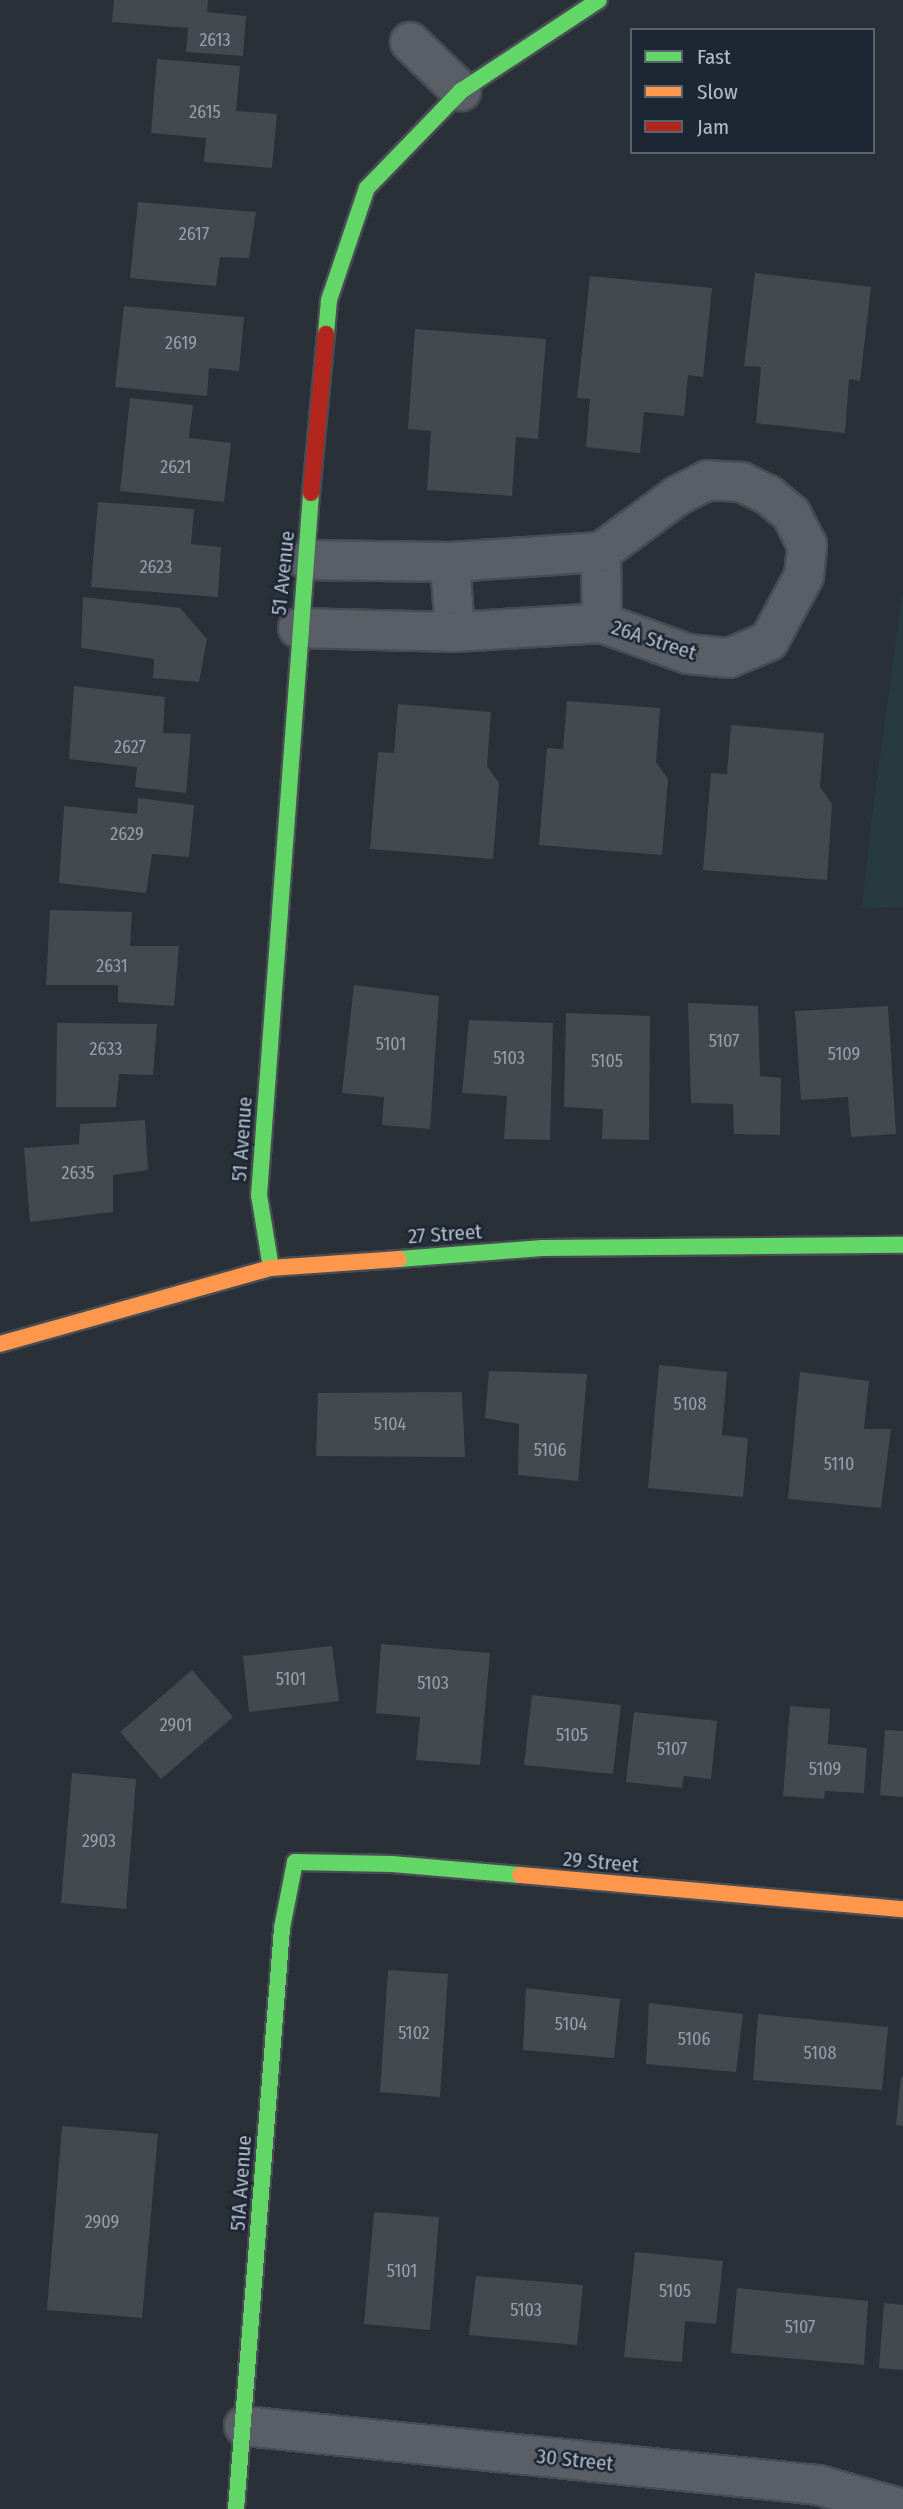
<!DOCTYPE html>
<style>
body{margin:0}
#map{position:relative;width:903px;height:2509px;overflow:hidden;background:#2a3038;font-family:"Fira Sans Condensed",sans-serif}
div>[style]{position:absolute}
[style*='--x']{left:calc(var(--x)*1px);top:calc(var(--y)*1px);width:calc(var(--w)*1px);rotate:calc(var(--a)*1deg)}
.green>*{inset:0;background:#273a3e}
.building>*{inset:0;background:#444950}
.roads{filter:drop-shadow(2px 0 #484c53) drop-shadow(-2px 0 #484c53) drop-shadow(0 2px #484c53) drop-shadow(0 -2px #484c53)}
.street>*{height:38px;margin:-19px;padding:0 19px;transform-origin:19px;border-radius:19px;background:#5a5e66}
.fast>*{height:16px;margin:-8px;padding:0 8px;transform-origin:8px;border-radius:8px;background:#63d668}
.slow>*{height:16px;margin:-8px;padding:0 8px;transform-origin:8px;border-radius:8px;background:#ff974d}
.jam>*{height:16px;margin:-8px;padding:0 8px;transform-origin:8px;border-radius:8px;background:#b3261e}
span{translate:-50% -50%;white-space:nowrap;text-align:center;line-height:1.15;-webkit-text-stroke:5px #1d2633;paint-order:stroke}
.number-label{font-size:18px;color:#989fab}
.number-label span{-webkit-text-stroke-width:0}
.street-label{font-size:21px;color:#b4bcc9}
.legend{position:absolute;left:630px;top:28px;width:245px;height:126px;box-sizing:border-box;background:#1d2633;border:2px solid #59626f;margin:0;padding:9px 12px;list-style:none;font-size:21px;color:#b4bcc9}
.legend li{display:flex;align-items:center;gap:14px;height:35px}
.legend b{width:35px;border:2px solid #59626f}
</style>
<div id="map">
<div class="green">
<i style="clip-path:polygon(903px 588px,903px 907px,862px 908px,872px 816px)"></i>
</div>
<div class="building">
<i style="clip-path:polygon(114px 0,208px 0,207px 12px,246px 16px,243px 56px,186px 52px,188px 28px,112px 22px)"></i>
<i style="clip-path:polygon(157px 59px,240px 66px,236px 111px,277px 114px,272px 168px,204px 162px,206px 138px,151px 133px)"></i>
<i style="clip-path:polygon(138px 202px,256px 212px,249px 258px,220px 257px,216px 286px,130px 278px)"></i>
<i style="clip-path:polygon(755px 273px,871px 287px,860px 381px,849px 379px,845px 433px,756px 423px,761px 367px,744px 366px)"></i>
<i style="clip-path:polygon(590px 276px,712px 288px,703px 377px,688px 375px,684px 416px,644px 412px,640px 453px,586px 447px,590px 399px,577px 398px)"></i>
<i style="clip-path:polygon(124px 306px,244px 317px,239px 371px,209px 368px,207px 396px,115px 387px)"></i>
<i style="clip-path:polygon(415px 329px,546px 339px,538px 439px,516px 437px,512px 496px,427px 490px,431px 431px,408px 429px)"></i>
<i style="clip-path:polygon(130px 398px,193px 405px,189px 438px,231px 443px,224px 502px,120px 491px)"></i>
<i style="clip-path:polygon(98px 502px,194px 509px,191px 544px,221px 547px,218px 597px,91px 587px)"></i>
<i style="clip-path:polygon(83px 597px,180px 608px,207px 639px,199px 682px,153px 678px,154px 659px,81px 648px)"></i>
<i style="clip-path:polygon(74px 686px,165px 697px,163px 733px,191px 734px,186px 793px,135px 787px,137px 767px,69px 759px)"></i>
<i style="clip-path:polygon(567px 701px,660px 708px,656px 762px,668px 779px,662px 855px,539px 845px,547px 748px,563px 749px)"></i>
<i style="clip-path:polygon(398px 704px,491px 712px,487px 766px,499px 783px,493px 859px,370px 849px,378px 752px,394px 753px)"></i>
<i style="clip-path:polygon(731px 725px,824px 733px,820px 787px,832px 804px,827px 880px,703px 870px,711px 773px,727px 774px)"></i>
<i style="clip-path:polygon(138px 798px,194px 805px,189px 857px,152px 854px,146px 893px,59px 883px,64px 806px,137px 814px)"></i>
<i style="clip-path:polygon(50px 910px,132px 912px,130px 946px,179px 946px,174px 1006px,118px 1002px,118px 985px,46px 985px)"></i>
<i style="clip-path:polygon(354px 985px,439px 996px,430px 1129px,382px 1125px,384px 1097px,342px 1093px)"></i>
<i style="clip-path:polygon(688px 1003px,758px 1006px,760px 1076px,781px 1078px,780px 1135px,734px 1134px,733px 1104px,691px 1103px)"></i>
<i style="clip-path:polygon(888px 1006px,896px 1134px,851px 1137px,848px 1097px,801px 1100px,795px 1011px)"></i>
<i style="clip-path:polygon(566px 1013px,650px 1016px,649px 1140px,602px 1139px,603px 1109px,564px 1107px)"></i>
<i style="clip-path:polygon(469px 1020px,553px 1023px,550px 1140px,504px 1139px,507px 1096px,462px 1093px)"></i>
<i style="clip-path:polygon(57px 1023px,157px 1024px,153px 1075px,119px 1074px,116px 1107px,56px 1107px)"></i>
<i style="clip-path:polygon(145px 1120px,148px 1170px,113px 1175px,113px 1212px,30px 1222px,24px 1148px,79px 1144px,80px 1124px)"></i>
<i style="clip-path:polygon(659px 1365px,727px 1372px,722px 1435px,748px 1438px,743px 1497px,648px 1488px)"></i>
<i style="clip-path:polygon(489px 1371px,587px 1374px,578px 1481px,518px 1475px,519px 1424px,485px 1418px)"></i>
<i style="clip-path:polygon(800px 1372px,869px 1381px,864px 1429px,891px 1429px,881px 1508px,788px 1499px)"></i>
<i style="clip-path:polygon(462px 1392px,465px 1457px,316px 1456px,318px 1393px)"></i>
<i style="clip-path:polygon(381px 1644px,490px 1653px,480px 1765px,416px 1760px,420px 1717px,376px 1713px)"></i>
<i style="clip-path:polygon(332px 1646px,339px 1701px,249px 1712px,243px 1656px)"></i>
<i style="clip-path:polygon(192px 1670px,233px 1717px,161px 1779px,120px 1732px)"></i>
<i style="clip-path:polygon(532px 1695px,621px 1705px,613px 1774px,524px 1765px)"></i>
<i style="clip-path:polygon(790px 1706px,830px 1709px,828px 1744px,867px 1748px,864px 1793px,825px 1791px,824px 1799px,783px 1796px)"></i>
<i style="clip-path:polygon(634px 1712px,717px 1721px,711px 1779px,684px 1776px,682px 1788px,626px 1782px)"></i>
<i style="clip-path:polygon(885px 1730px,903px 1731px,903px 1797px,880px 1795px)"></i>
<i style="clip-path:polygon(72px 1773px,136px 1779px,126px 1909px,61px 1903px)"></i>
<i style="clip-path:polygon(388px 1970px,448px 1974px,440px 2097px,380px 2092px)"></i>
<i style="clip-path:polygon(526px 1988px,620px 1999px,614px 2058px,523px 2050px)"></i>
<i style="clip-path:polygon(649px 2003px,743px 2014px,736px 2072px,646px 2064px)"></i>
<i style="clip-path:polygon(758px 2014px,888px 2027px,882px 2090px,753px 2080px)"></i>
<i style="clip-path:polygon(901px 2077px,903px 2077px,903px 2126px,896px 2125px)"></i>
<i style="clip-path:polygon(62px 2126px,158px 2134px,142px 2318px,47px 2310px)"></i>
<i style="clip-path:polygon(374px 2212px,439px 2217px,430px 2330px,364px 2324px)"></i>
<i style="clip-path:polygon(635px 2252px,723px 2261px,716px 2324px,685px 2321px,682px 2362px,624px 2357px)"></i>
<i style="clip-path:polygon(476px 2276px,583px 2285px,577px 2345px,469px 2335px)"></i>
<i style="clip-path:polygon(737px 2288px,868px 2301px,864px 2365px,731px 2353px)"></i>
<i style="clip-path:polygon(884px 2303px,903px 2305px,903px 2370px,879px 2368px)"></i>
</div>
<div class="roads">
<div class="street">
<i style="--x:410;--y:42;--w:71;--a:43.9"></i>
<i style="--x:601;--y:552;--w:71;--a:89.2"></i>
<i style="--x:450;--y:562;--w:70;--a:85.9"></i>
<i style="--x:298;--y:628;--w:157;--a:1.5"></i>
<i style="--x:455;--y:632;--w:147;--a:-3.5"></i>
<i style="--x:602;--y:623;--w:91;--a:19.8"></i>
<i style="--x:688;--y:654;--w:41;--a:5.6"></i>
<i style="--x:729;--y:658;--w:43;--a:-23"></i>
<i style="--x:769;--y:641;--w:74;--a:-61.7"></i>
<i style="--x:804;--y:576;--w:31;--a:-84"></i>
<i style="--x:807;--y:545;--w:35;--a:-117"></i>
<i style="--x:791;--y:514;--w:30;--a:-140"></i>
<i style="--x:768;--y:495;--w:30;--a:-154"></i>
<i style="--x:741;--y:482;--w:33;--a:-177"></i>
<i style="--x:708;--y:480;--w:35;--a:153"></i>
<i style="--x:677;--y:496;--w:94;--a:143.6"></i>
<i style="--x:601;--y:552;--w:151;--a:176.2"></i>
<i style="--x:450;--y:562;--w:143;--a:-179.2"></i>
<i style="--x:244;--y:2426;--w:577;--a:5.87"></i>
<i style="--x:818;--y:2485;--w:88;--a:15.8"></i>
</div>
<div class="fast">
<i style="--x:326;--y:334;--w:34;--a:-85"></i>
<i style="--x:329;--y:300;--w:118;--a:-71.3"></i>
<i style="--x:367;--y:188;--w:135;--a:-45.9"></i>
<i style="--x:461;--y:91;--w:165;--a:-33.4"></i>
<i style="--x:399;--y:1259;--w:144;--a:-4.4"></i>
<i style="--x:543;--y:1248;--w:360;--a:-0.5"></i>
<i style="--x:271;--y:1268;--w:74;--a:-99.3"></i>
<i style="--x:259;--y:1195;--w:704;--a:-85.76"></i>
<i style="--x:236;--y:2509;--w:583;--a:-85.47"></i>
<i style="--x:282;--y:1928;--w:67;--a:-78.9"></i>
<i style="--x:295;--y:1862;--w:97;--a:1.2"></i>
<i style="--x:392;--y:1864;--w:128;--a:4.9"></i>
</div>
<div class="slow">
<i style="--x:0;--y:1344;--w:281;--a:-15.7"></i>
<i style="--x:271;--y:1268;--w:128;--a:-4"></i>
<i style="--x:520;--y:1875;--w:385;--a:5.1"></i>
</div>
<div class="jam">
<i style="--x:311;--y:493;--w:160;--a:-84.6"></i>
</div>
</div>
<div class="number-label">
<span style="left:215px;top:40px">2613</span>
<span style="left:205px;top:112px">2615</span>
<span style="left:194px;top:234px">2617</span>
<span style="left:181px;top:343px">2619</span>
<span style="left:176px;top:467px">2621</span>
<span style="left:156px;top:567px">2623</span>
<span style="left:130px;top:747px">2627</span>
<span style="left:127px;top:834px">2629</span>
<span style="left:112px;top:966px">2631</span>
<span style="left:724px;top:1041px">5107</span>
<span style="left:391px;top:1044px">5101</span>
<span style="left:106px;top:1049px">2633</span>
<span style="left:844px;top:1054px">5109</span>
<span style="left:509px;top:1058px">5103</span>
<span style="left:607px;top:1061px">5105</span>
<span style="left:78px;top:1173px">2635</span>
<span style="left:690px;top:1404px">5108</span>
<span style="left:390px;top:1424px">5104</span>
<span style="left:550px;top:1450px">5106</span>
<span style="left:839px;top:1464px">5110</span>
<span style="left:291px;top:1679px">5101</span>
<span style="left:433px;top:1683px">5103</span>
<span style="left:176px;top:1725px">2901</span>
<span style="left:572px;top:1735px">5105</span>
<span style="left:672px;top:1749px">5107</span>
<span style="left:825px;top:1769px">5109</span>
<span style="left:99px;top:1841px">2903</span>
<span style="left:571px;top:2024px">5104</span>
<span style="left:414px;top:2033px">5102</span>
<span style="left:694px;top:2039px">5106</span>
<span style="left:820px;top:2053px">5108</span>
<span style="left:102px;top:2222px">2909</span>
<span style="left:402px;top:2271px">5101</span>
<span style="left:675px;top:2291px">5105</span>
<span style="left:526px;top:2310px">5103</span>
<span style="left:800px;top:2327px">5107</span>
</div>
<div class="street-label">
<span style="left:283px;top:573px;rotate:-84deg">51 Avenue</span>
<span style="left:654px;top:640px;rotate:18deg">26A Street</span>
<span style="left:242px;top:1139px;rotate:-86deg">51 Avenue</span>
<span style="left:445px;top:1234px;rotate:-4deg">27 Street</span>
<span style="left:601px;top:1862px;rotate:5deg">29 Street</span>
<span style="left:241px;top:2183px;rotate:-86deg">51A Avenue</span>
<span style="left:575px;top:2460px;rotate:6deg">30 Street</span>
</div>
<ul class="legend">
<li><b style="height:9px;background:#63d668"></b>Fast</li>
<li><b style="height:9px;background:#ff974d"></b>Slow</li>
<li><b style="height:9px;background:#b3261e"></b>Jam</li>
</ul>
</div>
